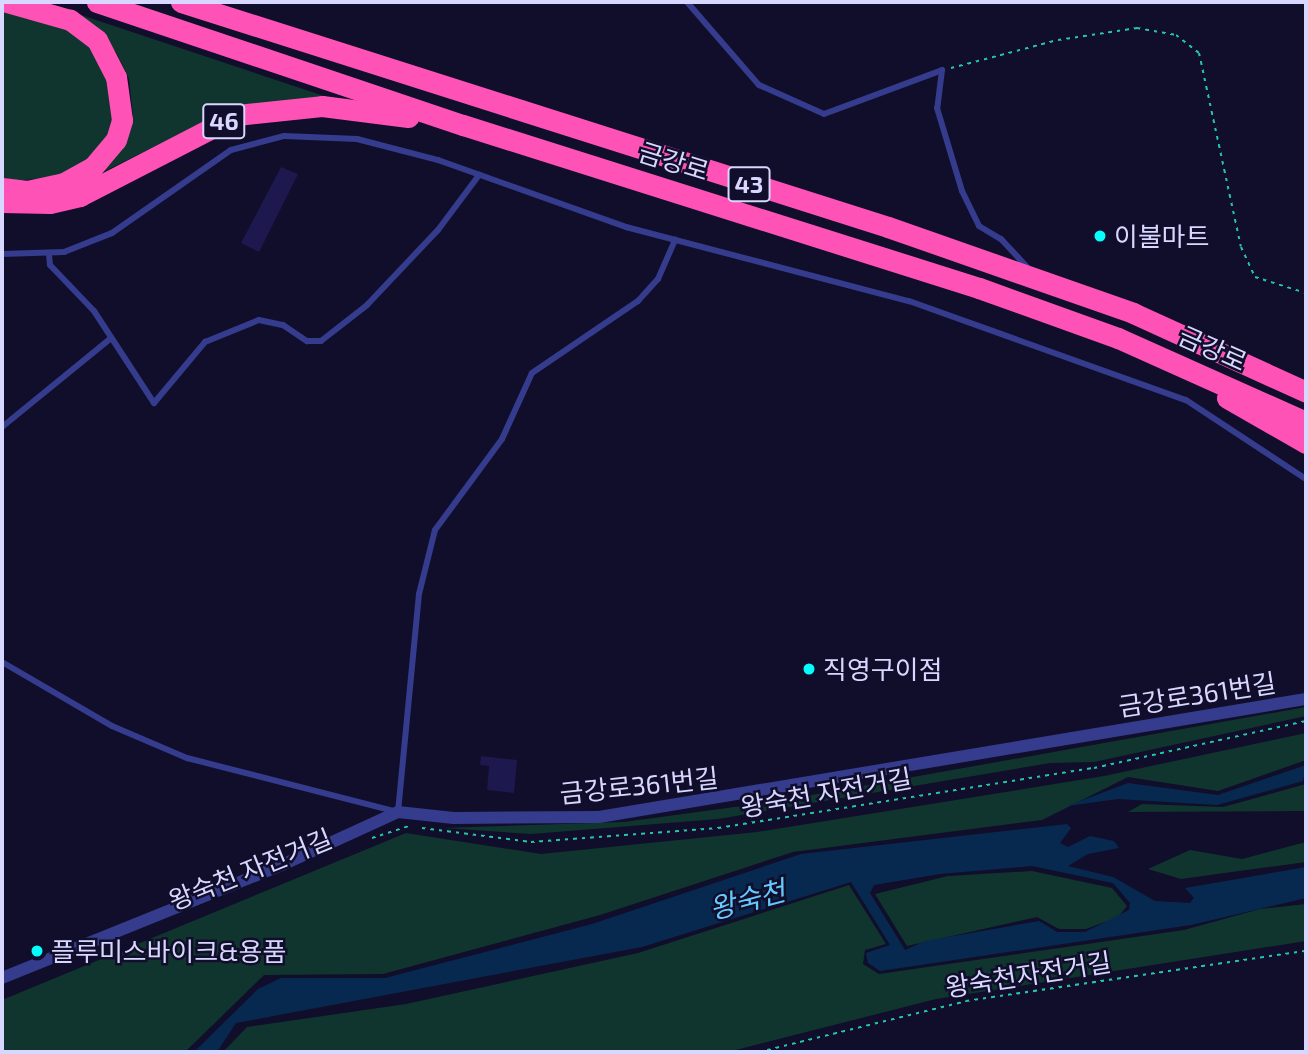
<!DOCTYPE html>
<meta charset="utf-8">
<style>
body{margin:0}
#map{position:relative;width:1308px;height:1054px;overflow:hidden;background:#100e2a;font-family:"Exo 2","Noto Sans KR",sans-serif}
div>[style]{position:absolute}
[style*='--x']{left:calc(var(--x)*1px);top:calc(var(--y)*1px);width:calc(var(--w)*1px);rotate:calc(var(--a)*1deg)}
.green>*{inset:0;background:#10352f}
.water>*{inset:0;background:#08294f}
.building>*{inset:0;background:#1d184d}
.path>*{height:2px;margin-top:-1px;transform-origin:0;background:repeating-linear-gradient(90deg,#25c5aa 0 3.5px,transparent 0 8.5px)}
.lane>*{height:6px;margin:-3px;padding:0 3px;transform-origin:3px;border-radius:3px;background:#353b8d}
.street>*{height:12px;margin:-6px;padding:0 6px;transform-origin:6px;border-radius:6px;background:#353b8d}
.highway>*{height:21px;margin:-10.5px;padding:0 10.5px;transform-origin:10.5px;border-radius:10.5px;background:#ff52b7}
.dots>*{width:19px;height:19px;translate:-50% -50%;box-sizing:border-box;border:4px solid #100e2a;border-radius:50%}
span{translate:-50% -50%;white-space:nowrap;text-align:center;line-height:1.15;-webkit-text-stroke:5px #100e2a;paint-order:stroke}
.shield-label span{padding:2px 5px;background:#100e2a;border:2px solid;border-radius:5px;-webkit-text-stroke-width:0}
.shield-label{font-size:24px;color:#d7d7ff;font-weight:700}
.street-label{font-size:26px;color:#d7d7ff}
.poi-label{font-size:26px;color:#d7d7ff}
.left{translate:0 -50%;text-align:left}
.water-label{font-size:28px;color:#65c8ff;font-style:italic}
.frame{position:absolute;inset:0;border:4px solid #d7d7ff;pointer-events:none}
</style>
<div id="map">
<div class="green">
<i style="clip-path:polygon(2px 2px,75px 29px,105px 60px,118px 106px,103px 149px,69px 175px,16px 181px,2px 177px)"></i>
<i style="clip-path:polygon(69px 11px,327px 97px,218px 115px,101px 173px,123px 142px,133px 115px,129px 79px,116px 52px)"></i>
<i style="clip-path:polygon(1306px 707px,1306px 716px,1094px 762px,1050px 763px,718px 819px,531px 834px,444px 828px,624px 822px,778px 801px)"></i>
<i style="clip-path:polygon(1306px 733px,1306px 760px,1218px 791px,1128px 777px,1042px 820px,793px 852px,600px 915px,383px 974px,264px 975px,185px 1052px,2px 1052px,2px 1000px,406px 833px,541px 854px,757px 832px,1104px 776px)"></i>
<i style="clip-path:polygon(1306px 784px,1306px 811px,1128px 812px,1142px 804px,1223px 807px)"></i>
<i style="clip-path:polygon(1306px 842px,1306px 862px,1181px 879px,1148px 869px,1190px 850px,1242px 859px)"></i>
<i style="clip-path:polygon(1032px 871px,1112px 888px,1127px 906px,1118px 917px,1086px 929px,1059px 929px,1037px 917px,907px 946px,875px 894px,948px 876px)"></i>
<i style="clip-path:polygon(849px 885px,886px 944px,865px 950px,863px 964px,879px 974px,1184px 930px,1260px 909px,1306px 904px,1306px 941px,936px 999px,728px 1052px,223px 1052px,247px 1027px,406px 1004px,638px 953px)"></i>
</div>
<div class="water">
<i style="clip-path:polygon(1306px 765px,1303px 781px,1217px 805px,1118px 799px,1067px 806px,1128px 783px,1218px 795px)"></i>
<i style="clip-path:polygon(evenodd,1067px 824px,1071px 828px,1060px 843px,1068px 847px,1090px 836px,1114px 841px,1119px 848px,1088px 854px,1068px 866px,1113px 877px,1155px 901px,1190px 903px,1194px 898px,1185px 888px,1306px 867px,1306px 898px,1191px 925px,880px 971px,868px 963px,866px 953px,890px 945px,851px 882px,642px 947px,236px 1023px,217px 1052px,194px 1052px,258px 989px,281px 978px,385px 978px,592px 924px,801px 854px,1067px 824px,1032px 866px,1113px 883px,1130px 903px,1129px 910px,1085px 932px,1057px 932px,1039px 921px,925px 941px,905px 950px,870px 893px,874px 885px,940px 874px,1032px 866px)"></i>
</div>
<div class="building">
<i style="clip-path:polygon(281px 167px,298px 174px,259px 252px,241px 243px)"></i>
<i style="clip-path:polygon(481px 756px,517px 760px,514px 793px,487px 790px,489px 766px,480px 765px)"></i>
</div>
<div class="path">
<i style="--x:951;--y:68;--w:111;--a:-14.7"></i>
<i style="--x:1058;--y:40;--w:80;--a:-8.6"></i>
<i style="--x:1137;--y:28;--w:40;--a:10"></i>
<i style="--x:1176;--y:35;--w:29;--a:38"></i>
<i style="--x:1199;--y:53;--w:198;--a:77.8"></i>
<i style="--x:1241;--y:247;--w:33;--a:65"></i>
<i style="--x:1255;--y:277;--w:53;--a:17.4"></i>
<i style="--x:422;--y:828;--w:110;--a:7.3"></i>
<i style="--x:531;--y:842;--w:188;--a:-4.3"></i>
<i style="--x:718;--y:828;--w:381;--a:-9.1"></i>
<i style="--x:1094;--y:768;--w:217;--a:-12.5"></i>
<i style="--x:372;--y:838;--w:40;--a:-18"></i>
<i style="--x:759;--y:1052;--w:213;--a:-13.8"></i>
<i style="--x:966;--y:1001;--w:344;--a:-8.4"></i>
</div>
<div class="lane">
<i style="--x:687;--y:2;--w:110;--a:49.1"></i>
<i style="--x:759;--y:85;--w:71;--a:24"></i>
<i style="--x:824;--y:114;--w:126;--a:-20.4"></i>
<i style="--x:942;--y:70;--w:38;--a:97"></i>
<i style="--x:937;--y:108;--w:87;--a:73.2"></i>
<i style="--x:962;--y:191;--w:39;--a:64"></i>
<i style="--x:979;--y:226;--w:26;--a:31"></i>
<i style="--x:1001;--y:239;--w:38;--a:47"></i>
<i style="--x:2;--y:254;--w:62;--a:-1.8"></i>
<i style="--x:64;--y:252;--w:52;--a:-21.6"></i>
<i style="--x:112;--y:233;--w:145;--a:-34.9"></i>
<i style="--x:231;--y:150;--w:55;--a:-14.8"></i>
<i style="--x:284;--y:136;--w:73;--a:2.4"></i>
<i style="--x:357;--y:139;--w:84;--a:14.5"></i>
<i style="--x:438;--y:160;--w:200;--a:19.6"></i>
<i style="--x:626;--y:227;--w:293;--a:14.7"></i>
<i style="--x:909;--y:301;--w:294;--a:19.7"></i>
<i style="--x:1186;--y:400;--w:144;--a:33.4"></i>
<i style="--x:49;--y:254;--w:11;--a:85"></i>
<i style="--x:50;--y:265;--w:64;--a:46.3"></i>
<i style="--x:94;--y:311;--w:110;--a:56.9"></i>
<i style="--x:154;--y:403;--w:80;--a:-50.1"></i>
<i style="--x:205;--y:342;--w:58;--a:-22.2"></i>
<i style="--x:259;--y:320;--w:25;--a:12"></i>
<i style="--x:283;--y:325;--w:29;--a:34"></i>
<i style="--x:307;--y:341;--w:14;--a:0"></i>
<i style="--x:321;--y:341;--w:58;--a:-38"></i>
<i style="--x:367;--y:305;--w:103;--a:-46.6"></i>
<i style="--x:438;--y:230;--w:69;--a:-53.3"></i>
<i style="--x:2;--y:427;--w:141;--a:-39.2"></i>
<i style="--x:2;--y:662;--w:127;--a:30.2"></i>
<i style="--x:112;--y:726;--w:82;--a:23.1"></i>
<i style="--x:187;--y:758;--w:218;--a:14.4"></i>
<i style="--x:398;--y:812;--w:219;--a:-84.5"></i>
<i style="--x:419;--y:594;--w:66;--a:-76"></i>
<i style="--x:435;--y:530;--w:113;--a:-53.6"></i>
<i style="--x:502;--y:439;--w:72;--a:-65.6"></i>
<i style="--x:532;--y:373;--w:128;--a:-34.2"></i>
<i style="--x:638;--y:301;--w:30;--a:-48"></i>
<i style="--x:658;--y:279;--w:43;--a:-66.4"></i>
</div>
<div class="street">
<i style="--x:2;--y:978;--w:302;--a:-22"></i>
<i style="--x:282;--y:865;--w:128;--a:-24.6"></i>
<i style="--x:398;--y:812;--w:56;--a:6.1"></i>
<i style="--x:454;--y:818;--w:145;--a:-0.4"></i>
<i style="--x:599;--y:817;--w:717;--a:-9.48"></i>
</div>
<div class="highway">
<i style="--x:97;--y:2;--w:386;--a:18.6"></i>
<i style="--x:463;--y:125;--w:541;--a:17.53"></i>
<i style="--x:979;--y:288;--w:148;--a:19.8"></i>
<i style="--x:1118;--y:338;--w:206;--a:24.1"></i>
<i style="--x:181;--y:2;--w:742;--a:17.65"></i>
<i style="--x:888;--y:227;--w:260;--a:19.3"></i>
<i style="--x:1133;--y:313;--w:190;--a:24.5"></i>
<i style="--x:2;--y:188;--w:25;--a:7"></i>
<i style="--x:27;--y:191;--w:38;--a:-12"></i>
<i style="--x:64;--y:183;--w:33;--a:-29"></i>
<i style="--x:93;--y:167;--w:35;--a:-50"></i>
<i style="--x:116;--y:140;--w:21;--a:-73"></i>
<i style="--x:122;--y:120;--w:43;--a:-97.9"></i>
<i style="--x:116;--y:77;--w:42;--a:-117.2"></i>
<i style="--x:97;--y:40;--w:34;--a:-143"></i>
<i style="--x:70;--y:20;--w:66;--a:-164.1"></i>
<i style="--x:2;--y:202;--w:48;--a:1.2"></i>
<i style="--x:50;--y:203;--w:31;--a:-13"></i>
<i style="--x:80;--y:196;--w:177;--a:-27.3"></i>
<i style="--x:237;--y:115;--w:85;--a:-6"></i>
<i style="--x:322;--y:106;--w:87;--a:7.3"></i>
<i style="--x:1227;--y:398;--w:91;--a:29.7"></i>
</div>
<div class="dots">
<i style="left:1100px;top:236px;background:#03fffd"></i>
<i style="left:809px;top:669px;background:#03fffd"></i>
<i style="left:37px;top:951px;background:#03fffd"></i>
</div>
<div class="shield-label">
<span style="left:224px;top:121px">46</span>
<span style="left:749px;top:184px">43</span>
</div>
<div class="street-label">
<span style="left:674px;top:161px;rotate:17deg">금강로</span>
<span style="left:1213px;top:348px;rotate:24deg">금강로</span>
<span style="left:1197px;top:694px;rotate:-9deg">금강로361번길</span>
<span style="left:639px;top:785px;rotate:-6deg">금강로361번길</span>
<span style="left:826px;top:792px;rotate:-10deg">왕숙천 자전거길</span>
<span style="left:250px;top:869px;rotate:-22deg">왕숙천 자전거길</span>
<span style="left:1028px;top:974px;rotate:-9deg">왕숙천자전거길</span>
</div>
<div class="poi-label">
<span class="left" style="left:1114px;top:236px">이불마트</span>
<span class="left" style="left:823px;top:669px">직영구이점</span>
<span class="left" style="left:51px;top:951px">플루미스바이크&amp;용품</span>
</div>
<div class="water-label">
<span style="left:747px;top:899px;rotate:-15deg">왕숙천</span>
</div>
<div class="frame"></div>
</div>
